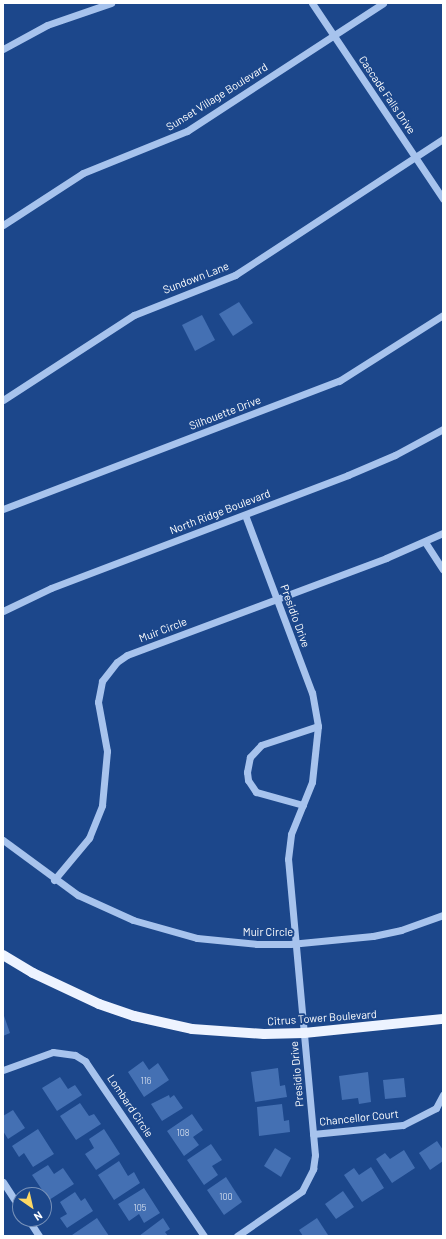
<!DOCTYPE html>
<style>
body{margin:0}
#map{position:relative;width:446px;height:1239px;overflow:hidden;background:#1c478b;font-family:Barlow,sans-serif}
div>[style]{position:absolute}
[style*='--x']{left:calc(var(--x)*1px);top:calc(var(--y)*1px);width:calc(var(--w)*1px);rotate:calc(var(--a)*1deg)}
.building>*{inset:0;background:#4470b3}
.minor>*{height:7px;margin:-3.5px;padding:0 3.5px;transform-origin:3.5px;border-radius:3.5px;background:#a7c3ed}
.major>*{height:10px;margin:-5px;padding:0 5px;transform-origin:5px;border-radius:5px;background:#edf3ff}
span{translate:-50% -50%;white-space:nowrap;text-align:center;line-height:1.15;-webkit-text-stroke:4px #1c478b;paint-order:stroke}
.number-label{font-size:9px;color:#d0dbec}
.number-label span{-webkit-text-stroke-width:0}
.street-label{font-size:11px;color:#fff}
.frame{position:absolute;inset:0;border:4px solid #fff;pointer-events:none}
.north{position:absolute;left:12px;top:1187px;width:40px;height:40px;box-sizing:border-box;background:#1c478b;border:1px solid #7791b9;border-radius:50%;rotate:146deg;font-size:11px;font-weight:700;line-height:16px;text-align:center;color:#fff}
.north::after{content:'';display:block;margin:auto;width:14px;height:18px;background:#fdd864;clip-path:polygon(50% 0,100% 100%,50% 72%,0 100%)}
</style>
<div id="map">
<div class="building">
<i style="clip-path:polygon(239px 302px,253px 323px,233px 336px,219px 314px)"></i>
<i style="clip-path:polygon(202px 315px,215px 340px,195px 351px,182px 325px)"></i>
<i style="clip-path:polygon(3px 1013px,10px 1033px,3px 1036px)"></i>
<i style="clip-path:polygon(143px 1061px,149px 1070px,158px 1063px,169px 1080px,144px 1097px,128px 1072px)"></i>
<i style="clip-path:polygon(278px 1068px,280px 1086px,285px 1085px,287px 1097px,255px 1102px,251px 1072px)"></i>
<i style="clip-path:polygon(368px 1072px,371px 1102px,359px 1104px,358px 1098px,342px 1100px,339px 1076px)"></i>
<i style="clip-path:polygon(60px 1077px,68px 1089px,75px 1085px,82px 1095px,57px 1111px,42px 1088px)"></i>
<i style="clip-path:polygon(404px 1078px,406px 1097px,385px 1099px,383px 1080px)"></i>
<i style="clip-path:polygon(169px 1095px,170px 1098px,174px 1095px,183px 1108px,162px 1121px,151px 1104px)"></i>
<i style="clip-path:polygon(80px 1103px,89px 1116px,94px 1114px,101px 1124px,76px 1140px,60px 1116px)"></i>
<i style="clip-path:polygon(282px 1104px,284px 1121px,289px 1120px,290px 1132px,259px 1136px,257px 1107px)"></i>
<i style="clip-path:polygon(13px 1110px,25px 1128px,8px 1139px,3px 1131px,3px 1116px)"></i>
<i style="clip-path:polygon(192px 1114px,203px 1130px,193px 1137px,199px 1145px,184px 1156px,167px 1131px)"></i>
<i style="clip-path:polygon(38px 1129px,54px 1154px,33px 1167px,24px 1153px,19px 1157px,12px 1146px)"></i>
<i style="clip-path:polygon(104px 1129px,120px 1154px,96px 1170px,85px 1154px,94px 1148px,89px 1139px)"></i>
<i style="clip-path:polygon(437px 1141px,443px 1150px,443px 1161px,430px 1170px,419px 1153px)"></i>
<i style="clip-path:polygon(211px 1144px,222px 1160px,212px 1166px,218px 1175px,204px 1185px,187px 1160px)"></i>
<i style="clip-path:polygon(275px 1148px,291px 1158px,281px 1177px,264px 1166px)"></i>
<i style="clip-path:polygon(404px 1150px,415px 1168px,392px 1183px,376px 1159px,385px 1153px,390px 1159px)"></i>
<i style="clip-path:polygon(119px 1161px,128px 1176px,134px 1172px,140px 1183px,114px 1200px,98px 1175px)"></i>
<i style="clip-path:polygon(48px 1165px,54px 1174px,63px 1168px,74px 1184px,49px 1200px,32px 1175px)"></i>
<i style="clip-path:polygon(371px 1167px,384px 1188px,362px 1202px,344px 1175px,354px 1168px,359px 1175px)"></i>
<i style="clip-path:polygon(226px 1177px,242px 1202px,224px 1215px,207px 1190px)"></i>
<i style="clip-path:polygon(144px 1188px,160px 1213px,144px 1223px,139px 1214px,129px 1221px,118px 1204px)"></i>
<i style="clip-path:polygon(343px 1191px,354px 1207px,336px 1219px,325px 1204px)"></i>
<i style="clip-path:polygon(75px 1192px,81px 1201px,85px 1198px,93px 1211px,67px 1228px,60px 1218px,67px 1214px,60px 1202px)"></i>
<i style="clip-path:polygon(97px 1218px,109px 1236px,73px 1236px,72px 1235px)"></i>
<i style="clip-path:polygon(163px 1218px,170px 1229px,165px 1232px,168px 1236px,139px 1236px)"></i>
<i style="clip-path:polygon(317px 1218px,328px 1235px,303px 1236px,299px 1230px)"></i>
</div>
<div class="minor">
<i style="--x:312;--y:3;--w:236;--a:56.2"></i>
<i style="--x:3;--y:49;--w:50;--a:-28.6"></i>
<i style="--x:47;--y:25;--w:68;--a:-19"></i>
<i style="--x:3;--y:225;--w:95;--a:-33"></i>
<i style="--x:83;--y:173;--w:112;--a:-22"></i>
<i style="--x:187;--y:131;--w:234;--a:-33.1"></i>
<i style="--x:3;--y:400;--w:156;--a:-33"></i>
<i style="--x:134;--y:315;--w:109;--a:-21.6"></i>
<i style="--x:235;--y:275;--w:249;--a:-33.2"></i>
<i style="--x:3;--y:509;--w:360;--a:-20.9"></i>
<i style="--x:339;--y:381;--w:123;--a:-32.4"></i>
<i style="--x:425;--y:542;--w:33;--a:57"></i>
<i style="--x:3;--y:611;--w:53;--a:-25.6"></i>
<i style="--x:51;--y:588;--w:318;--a:-20.8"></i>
<i style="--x:348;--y:475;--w:51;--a:-23.1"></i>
<i style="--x:395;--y:455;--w:55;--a:-28.4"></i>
<i style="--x:303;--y:805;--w:49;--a:-164.5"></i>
<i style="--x:256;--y:792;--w:14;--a:-124"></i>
<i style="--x:248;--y:780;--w:8;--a:-97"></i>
<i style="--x:247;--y:772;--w:15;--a:-79"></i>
<i style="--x:250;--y:757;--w:16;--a:-47"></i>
<i style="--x:261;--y:745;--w:60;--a:-18.4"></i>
<i style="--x:3;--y:840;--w:93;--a:36.3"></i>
<i style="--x:78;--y:895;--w:60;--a:24.4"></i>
<i style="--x:133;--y:920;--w:66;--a:15.7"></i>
<i style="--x:197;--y:938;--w:60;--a:5.7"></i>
<i style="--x:257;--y:944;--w:33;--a:0"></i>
<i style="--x:290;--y:944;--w:83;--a:-5.5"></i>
<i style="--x:373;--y:936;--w:29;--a:-12"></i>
<i style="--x:401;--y:930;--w:45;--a:-19.7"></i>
<i style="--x:54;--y:880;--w:55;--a:-50.2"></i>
<i style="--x:89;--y:838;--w:35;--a:-68"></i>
<i style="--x:102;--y:805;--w:54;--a:-84.7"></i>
<i style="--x:107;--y:751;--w:50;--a:-100.4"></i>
<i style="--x:98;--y:702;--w:21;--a:-79"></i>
<i style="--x:102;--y:681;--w:24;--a:-52"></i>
<i style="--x:117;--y:662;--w:12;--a:-35"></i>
<i style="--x:127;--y:655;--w:277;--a:-20.5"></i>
<i style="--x:386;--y:558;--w:62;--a:-23.7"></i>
<i style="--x:3;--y:1070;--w:53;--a:-19.8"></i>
<i style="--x:53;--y:1052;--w:22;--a:8"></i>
<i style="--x:75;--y:1055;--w:12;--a:31"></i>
<i style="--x:85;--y:1061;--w:212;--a:55.8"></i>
<i style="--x:313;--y:1134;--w:90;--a:-5.7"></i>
<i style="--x:403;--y:1125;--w:37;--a:-27"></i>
<i style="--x:436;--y:1108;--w:15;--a:-62"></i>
<i style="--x:3;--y:1182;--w:31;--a:57"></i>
<i style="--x:28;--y:1219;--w:20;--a:57"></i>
<i style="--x:237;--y:1236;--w:79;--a:-34.7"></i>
<i style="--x:302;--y:1191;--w:25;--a:-63"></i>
<i style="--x:313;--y:1169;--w:14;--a:-82"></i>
<i style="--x:315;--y:1155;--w:297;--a:-95.2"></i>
<i style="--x:288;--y:859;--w:25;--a:-83"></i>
<i style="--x:291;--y:834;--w:56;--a:-68"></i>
<i style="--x:312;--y:782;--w:56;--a:-83.9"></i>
<i style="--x:318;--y:726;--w:34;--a:-100"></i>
<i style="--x:312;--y:693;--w:190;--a:-110.6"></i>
</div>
<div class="major">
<i style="--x:3;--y:955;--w:35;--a:31"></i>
<i style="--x:33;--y:973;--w:73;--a:25.2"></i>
<i style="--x:99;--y:1004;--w:37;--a:19"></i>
<i style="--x:134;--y:1016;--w:59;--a:12.6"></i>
<i style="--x:192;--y:1029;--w:72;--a:4"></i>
<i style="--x:264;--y:1034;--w:40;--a:-1.4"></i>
<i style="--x:304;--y:1033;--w:140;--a:-5.8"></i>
</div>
<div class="number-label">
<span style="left:146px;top:1081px">116</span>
<span style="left:183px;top:1133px">108</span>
<span style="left:226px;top:1197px">100</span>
<span style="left:140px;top:1208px">105</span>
</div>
<div class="street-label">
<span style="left:387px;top:95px;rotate:56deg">Cascade Falls Drive</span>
<span style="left:217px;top:97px;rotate:-32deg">Sunset Village Boulevard</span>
<span style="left:196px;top:278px;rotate:-21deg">Sundown Lane</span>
<span style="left:225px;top:413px;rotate:-21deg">Silhouette Drive</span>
<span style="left:220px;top:512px;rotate:-21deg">North Ridge Boulevard</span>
<span style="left:295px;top:616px;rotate:70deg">Presidio Drive</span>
<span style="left:163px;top:630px;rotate:-21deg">Muir Circle</span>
<span style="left:268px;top:932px">Muir Circle</span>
<span style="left:322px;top:1018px;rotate:-4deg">Citrus Tower Boulevard</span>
<span style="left:297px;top:1074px;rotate:-95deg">Presidio Drive</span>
<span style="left:130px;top:1106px;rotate:56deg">Lombard Circle</span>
<span style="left:359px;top:1118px;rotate:-6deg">Chancellor Court</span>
</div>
<div class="frame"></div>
<div class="north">N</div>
</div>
